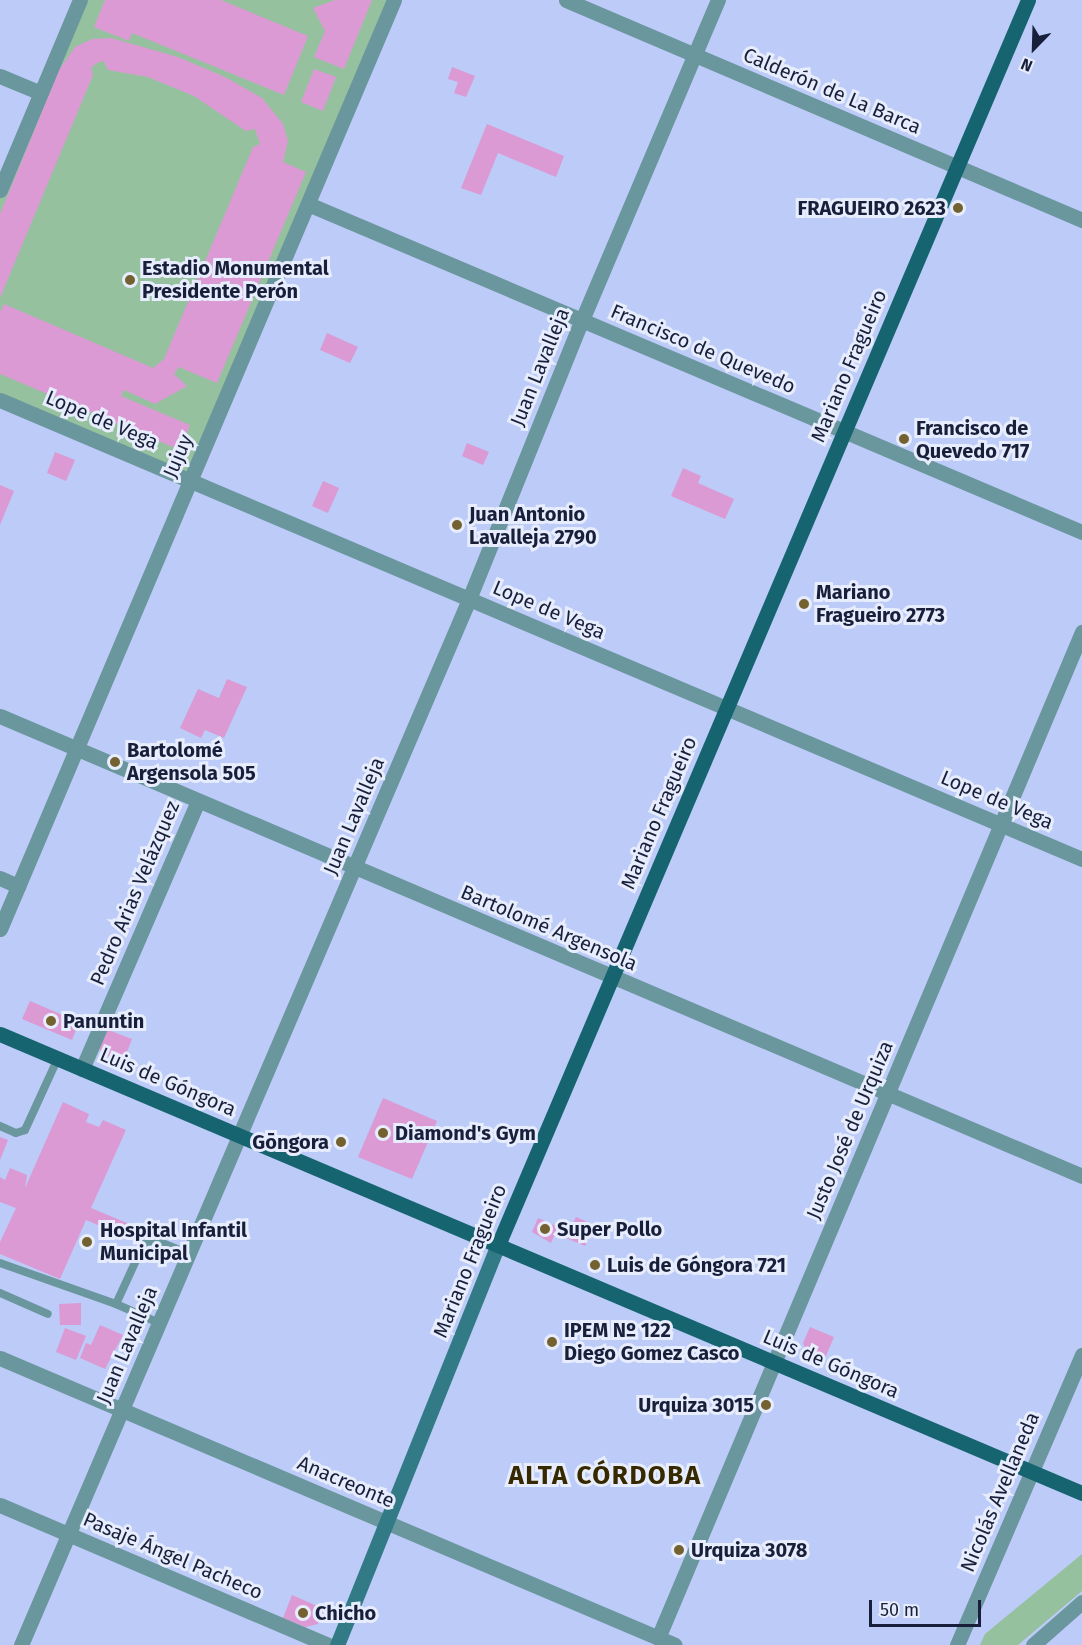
<!DOCTYPE html>
<meta charset="utf-8">
<style>
body{margin:0}
#map{position:relative;width:1082px;height:1645px;overflow:hidden;background:#bccbf7;font-family:"Fira Sans",sans-serif}
div>[style]{position:absolute}
[style*='--x']{left:calc(var(--x)*1px);top:calc(var(--y)*1px);width:calc(var(--w)*1px);rotate:calc(var(--a)*1deg)}
.green>*{inset:0;background:#96c19e}
.building>*{inset:0;background:#db9ad4}
.service>*{height:8px;margin:-4px;padding:0 4px;transform-origin:4px;border-radius:4px;background:#6a969e}
.minor>*{height:15px;margin:-7.5px;padding:0 7.5px;transform-origin:7.5px;border-radius:7.5px;background:#6a969e}
.tertiary>*{height:15px;margin:-7.5px;padding:0 7.5px;transform-origin:7.5px;border-radius:7.5px;background:#6a969e}
.secondary>*{height:15px;margin:-7.5px;padding:0 7.5px;transform-origin:7.5px;border-radius:7.5px;background:#327a86}
.primary>*{height:15px;margin:-7.5px;padding:0 7.5px;transform-origin:7.5px;border-radius:7.5px;background:#166470}
.dots>*{width:16px;height:16px;translate:-50% -50%;box-sizing:border-box;border:3px solid #e7edfc;border-radius:50%}
span{translate:-50% -50%;white-space:nowrap;text-align:center;line-height:1.15;-webkit-text-stroke:6px #e7edfc;paint-order:stroke}
.street-label{font-size:20px;color:#181f3b}
.poi-label{font-size:20px;color:#181f3b;font-weight:700}
.right{translate:-100% -50%;text-align:right}
.left{translate:0 -50%;text-align:left}
.district-label{font-size:26px;color:#362900;font-weight:700;letter-spacing:1.5px}
.north{position:absolute;left:1004px;top:18px;width:60px;height:60px;-webkit-text-stroke:4px #e7edfc;paint-order:stroke;rotate:203deg;font-size:16px;font-weight:700;line-height:24px;text-align:center;color:#181f3b}
.north::after{content:'';display:block;margin:auto;width:21px;height:27px;background:#181f3b;clip-path:polygon(50% 0,100% 100%,50% 72%,0 100%)}
.scale{position:absolute;left:869px;top:1600px;width:112px;height:27px;box-sizing:border-box;border:3px solid #181f3b;border-top:0;padding-left:8px;font-size:18px;line-height:21px;white-space:nowrap;color:#181f3b;-webkit-text-stroke:4px #e7edfc;paint-order:stroke}
</style>
<div id="map">
<div class="green">
<i style="clip-path:polygon(80px 0,394px 0,190px 480px,0 400px,0 190px)"></i>
<i style="clip-path:polygon(1082px 1554px,1082px 1591px,1018px 1645px,980px 1645px,985px 1634px)"></i>
</div>
<div class="building">
<i style="clip-path:polygon(105px 0,221px 0,308px 36px,284px 95px,132px 33px,129px 41px,94px 27px)"></i>
<i style="clip-path:polygon(335px 0,372px 0,344px 69px,314px 57px,325px 31px,313px 8px)"></i>
<i style="clip-path:polygon(111px 38px,178px 57px,225px 77px,262px 98px,283px 124px,288px 141px,283px 162px,306px 172px,217px 383px,179px 367px,174px 374px,187px 386px,155px 404px,124px 390px,121px 396px,190px 425px,180px 450px,0 374px,0 312px,4px 304px,153px 368px,164px 359px,253px 147px,260px 144px,255px 129px,246px 131px,194px 96px,148px 77px,108px 70px,104px 61px,97px 63px,91px 68px,93px 75px,0 298px,0 214px,59px 70px,75px 47px,92px 39px)"></i>
<i style="clip-path:polygon(452px 67px,475px 76px,466px 97px,454px 93px,458px 82px,448px 79px)"></i>
<i style="clip-path:polygon(314px 69px,336px 77px,323px 111px,301px 102px)"></i>
<i style="clip-path:polygon(487px 124px,564px 156px,556px 177px,498px 153px,481px 195px,461px 188px)"></i>
<i style="clip-path:polygon(327px 333px,358px 347px,350px 363px,320px 350px)"></i>
<i style="clip-path:polygon(467px 443px,489px 452px,483px 465px,462px 456px)"></i>
<i style="clip-path:polygon(55px 452px,75px 460px,66px 481px,47px 473px)"></i>
<i style="clip-path:polygon(683px 468px,701px 476px,698px 483px,734px 499px,725px 519px,671px 496px)"></i>
<i style="clip-path:polygon(323px 481px,339px 488px,328px 513px,312px 506px)"></i>
<i style="clip-path:polygon(0 485px,14px 491px,0 525px)"></i>
<i style="clip-path:polygon(227px 679px,247px 687px,224px 738px,205px 730px,201px 738px,180px 728px,198px 689px,219px 698px)"></i>
<i style="clip-path:polygon(30px 1001px,79px 1022px,72px 1040px,22px 1019px)"></i>
<i style="clip-path:polygon(106px 1029px,132px 1039px,123px 1062px,102px 1054px,98px 1046px)"></i>
<i style="clip-path:polygon(383px 1098px,437px 1121px,412px 1179px,358px 1157px)"></i>
<i style="clip-path:polygon(63px 1102px,89px 1114px,86px 1122px,99px 1127px,103px 1120px,126px 1130px,91px 1208px,127px 1223px,122px 1235px,86px 1220px,60px 1279px,0 1254px,0 1242px,16px 1208px,0 1202px,0 1177px,5px 1180px,10px 1168px,27px 1175px,25px 1188px)"></i>
<i style="clip-path:polygon(0 1137px,8px 1140px,0 1160px)"></i>
<i style="clip-path:polygon(576px 1217px,594px 1225px,585px 1246px,566px 1238px)"></i>
<i style="clip-path:polygon(538px 1218px,558px 1227px,551px 1243px,532px 1232px)"></i>
<i style="clip-path:polygon(81px 1303px,81px 1325px,60px 1325px,59px 1304px)"></i>
<i style="clip-path:polygon(100px 1325px,123px 1335px,105px 1369px,80px 1358px,86px 1343px,91px 1345px)"></i>
<i style="clip-path:polygon(810px 1327px,834px 1337px,825px 1358px,806px 1350px,803px 1343px)"></i>
<i style="clip-path:polygon(65px 1328px,86px 1336px,76px 1360px,56px 1352px)"></i>
<i style="clip-path:polygon(292px 1595px,324px 1609px,318px 1624px,305px 1627px,283px 1618px)"></i>
</div>
<div class="service">
<i style="--x:0;--y:1126;--w:17;--a:24"></i>
<i style="--x:16;--y:1133;--w:9;--a:-18"></i>
<i style="--x:25;--y:1130;--w:79;--a:-65.4"></i>
<i style="--x:0;--y:1263;--w:123;--a:19.5"></i>
<i style="--x:0;--y:1293;--w:52;--a:23.6"></i>
<i style="--x:159;--y:1323;--w:47;--a:-156.2"></i>
<i style="--x:116;--y:1304;--w:67;--a:-65.3"></i>
<i style="--x:144;--y:1243;--w:11;--a:-15"></i>
<i style="--x:155;--y:1240;--w:37;--a:22"></i>
</div>
<div class="minor">
<i style="--x:566;--y:0;--w:561;--a:23.09"></i>
<i style="--x:0;--y:76;--w:44;--a:22.5"></i>
<i style="--x:0;--y:190;--w:206;--a:-67.2"></i>
<i style="--x:308;--y:204;--w:841;--a:22.97"></i>
<i style="--x:0;--y:400;--w:1175;--a:22.99"></i>
<i style="--x:0;--y:716;--w:1176;--a:23.03"></i>
<i style="--x:0;--y:878;--w:20;--a:24"></i>
<i style="--x:0;--y:929;--w:1009;--a:-67.02"></i>
<i style="--x:82;--y:1069;--w:292;--a:-66.6"></i>
<i style="--x:0;--y:1358;--w:733;--a:23.03"></i>
<i style="--x:0;--y:1505;--w:358;--a:23.1"></i>
<i style="--x:21;--y:1645;--w:1138;--a:-66.81"></i>
<i style="--x:469;--y:599;--w:301;--a:-68"></i>
<i style="--x:582;--y:320;--w:348;--a:-67"></i>
<i style="--x:957;--y:1645;--w:316;--a:-66.7"></i>
<i style="--x:1033;--y:1645;--w:65;--a:-41.3"></i>
</div>
<div class="tertiary">
<i style="--x:658;--y:1638;--w:1092;--a:-67.15"></i>
</div>
<div class="secondary">
<i style="--x:337;--y:1645;--w:431;--a:-68.1"></i>
</div>
<div class="primary">
<i style="--x:0;--y:1034;--w:1175;--a:22.99"></i>
<i style="--x:498;--y:1245;--w:1353;--a:-66.94"></i>
</div>
<div class="dots">
<i style="left:958px;top:208px;background:#736130"></i>
<i style="left:130px;top:280px;background:#736130"></i>
<i style="left:904px;top:439px;background:#736130"></i>
<i style="left:457px;top:525px;background:#736130"></i>
<i style="left:804px;top:604px;background:#736130"></i>
<i style="left:115px;top:762px;background:#736130"></i>
<i style="left:51px;top:1021px;background:#736130"></i>
<i style="left:383px;top:1133px;background:#736130"></i>
<i style="left:341px;top:1142px;background:#736130"></i>
<i style="left:545px;top:1229px;background:#736130"></i>
<i style="left:87px;top:1242px;background:#736130"></i>
<i style="left:595px;top:1265px;background:#736130"></i>
<i style="left:552px;top:1342px;background:#736130"></i>
<i style="left:766px;top:1405px;background:#736130"></i>
<i style="left:679px;top:1550px;background:#736130"></i>
<i style="left:303px;top:1613px;background:#736130"></i>
</div>
<div class="street-label">
<span style="left:832px;top:91px;rotate:23deg">Calderón de La Barca</span>
<span style="left:703px;top:349px;rotate:23deg">Francisco de Quevedo</span>
<span style="left:849px;top:366px;rotate:-67deg">Mariano Fragueiro</span>
<span style="left:540px;top:367px;rotate:-68deg">Juan Lavalleja</span>
<span style="left:102px;top:420px;rotate:23deg">Lope de Vega</span>
<span style="left:178px;top:456px;rotate:-67deg">Jujuy</span>
<span style="left:549px;top:610px;rotate:23deg">Lope de Vega</span>
<span style="left:997px;top:800px;rotate:23deg">Lope de Vega</span>
<span style="left:659px;top:813px;rotate:-67deg">Mariano Fragueiro</span>
<span style="left:354px;top:816px;rotate:-67deg">Juan Lavalleja</span>
<span style="left:135px;top:893px;rotate:-67deg">Pedro Arias Velázquez</span>
<span style="left:549px;top:928px;rotate:23deg">Bartolomé Argensola</span>
<span style="left:168px;top:1082px;rotate:23deg">Luis de Góngora</span>
<span style="left:850px;top:1130px;rotate:-67deg">Justo José de Urquiza</span>
<span style="left:470px;top:1261px;rotate:-68deg">Mariano Fragueiro</span>
<span style="left:127px;top:1345px;rotate:-67deg">Juan Lavalleja</span>
<span style="left:831px;top:1364px;rotate:23deg">Luis de Góngora</span>
<span style="left:346px;top:1482px;rotate:23deg">Anacreonte</span>
<span style="left:1000px;top:1492px;rotate:-67deg">Nicolás Avellaneda</span>
<span style="left:173px;top:1556px;rotate:23deg">Pasaje Ángel Pacheco</span>
</div>
<div class="poi-label">
<span class="right" style="left:946px;top:208px">FRAGUEIRO 2623</span>
<span class="left" style="left:142px;top:280px">Estadio Monumental<br>Presidente Perón</span>
<span class="left" style="left:916px;top:440px">Francisco de<br>Quevedo 717</span>
<span class="left" style="left:469px;top:526px">Juan Antonio<br>Lavalleja 2790</span>
<span class="left" style="left:816px;top:604px">Mariano<br>Fragueiro 2773</span>
<span class="left" style="left:127px;top:762px">Bartolomé<br>Argensola 505</span>
<span class="left" style="left:63px;top:1021px">Panuntin</span>
<span class="left" style="left:395px;top:1133px">Diamond's Gym</span>
<span class="right" style="left:329px;top:1142px">Gōngora</span>
<span class="left" style="left:557px;top:1229px">Super Pollo</span>
<span class="left" style="left:100px;top:1242px">Hospital Infantil<br>Municipal</span>
<span class="left" style="left:607px;top:1265px">Luis de Góngora 721</span>
<span class="left" style="left:564px;top:1342px">IPEM Nº 122<br>Diego Gomez Casco</span>
<span class="right" style="left:754px;top:1405px">Urquiza 3015</span>
<span class="left" style="left:691px;top:1550px">Urquiza 3078</span>
<span class="left" style="left:315px;top:1613px">Chicho</span>
</div>
<div class="district-label">
<span style="left:605px;top:1476px">ALTA CÓRDOBA</span>
</div>
<div class="north">N</div>
<div class="scale">50 m</div>
</div>
